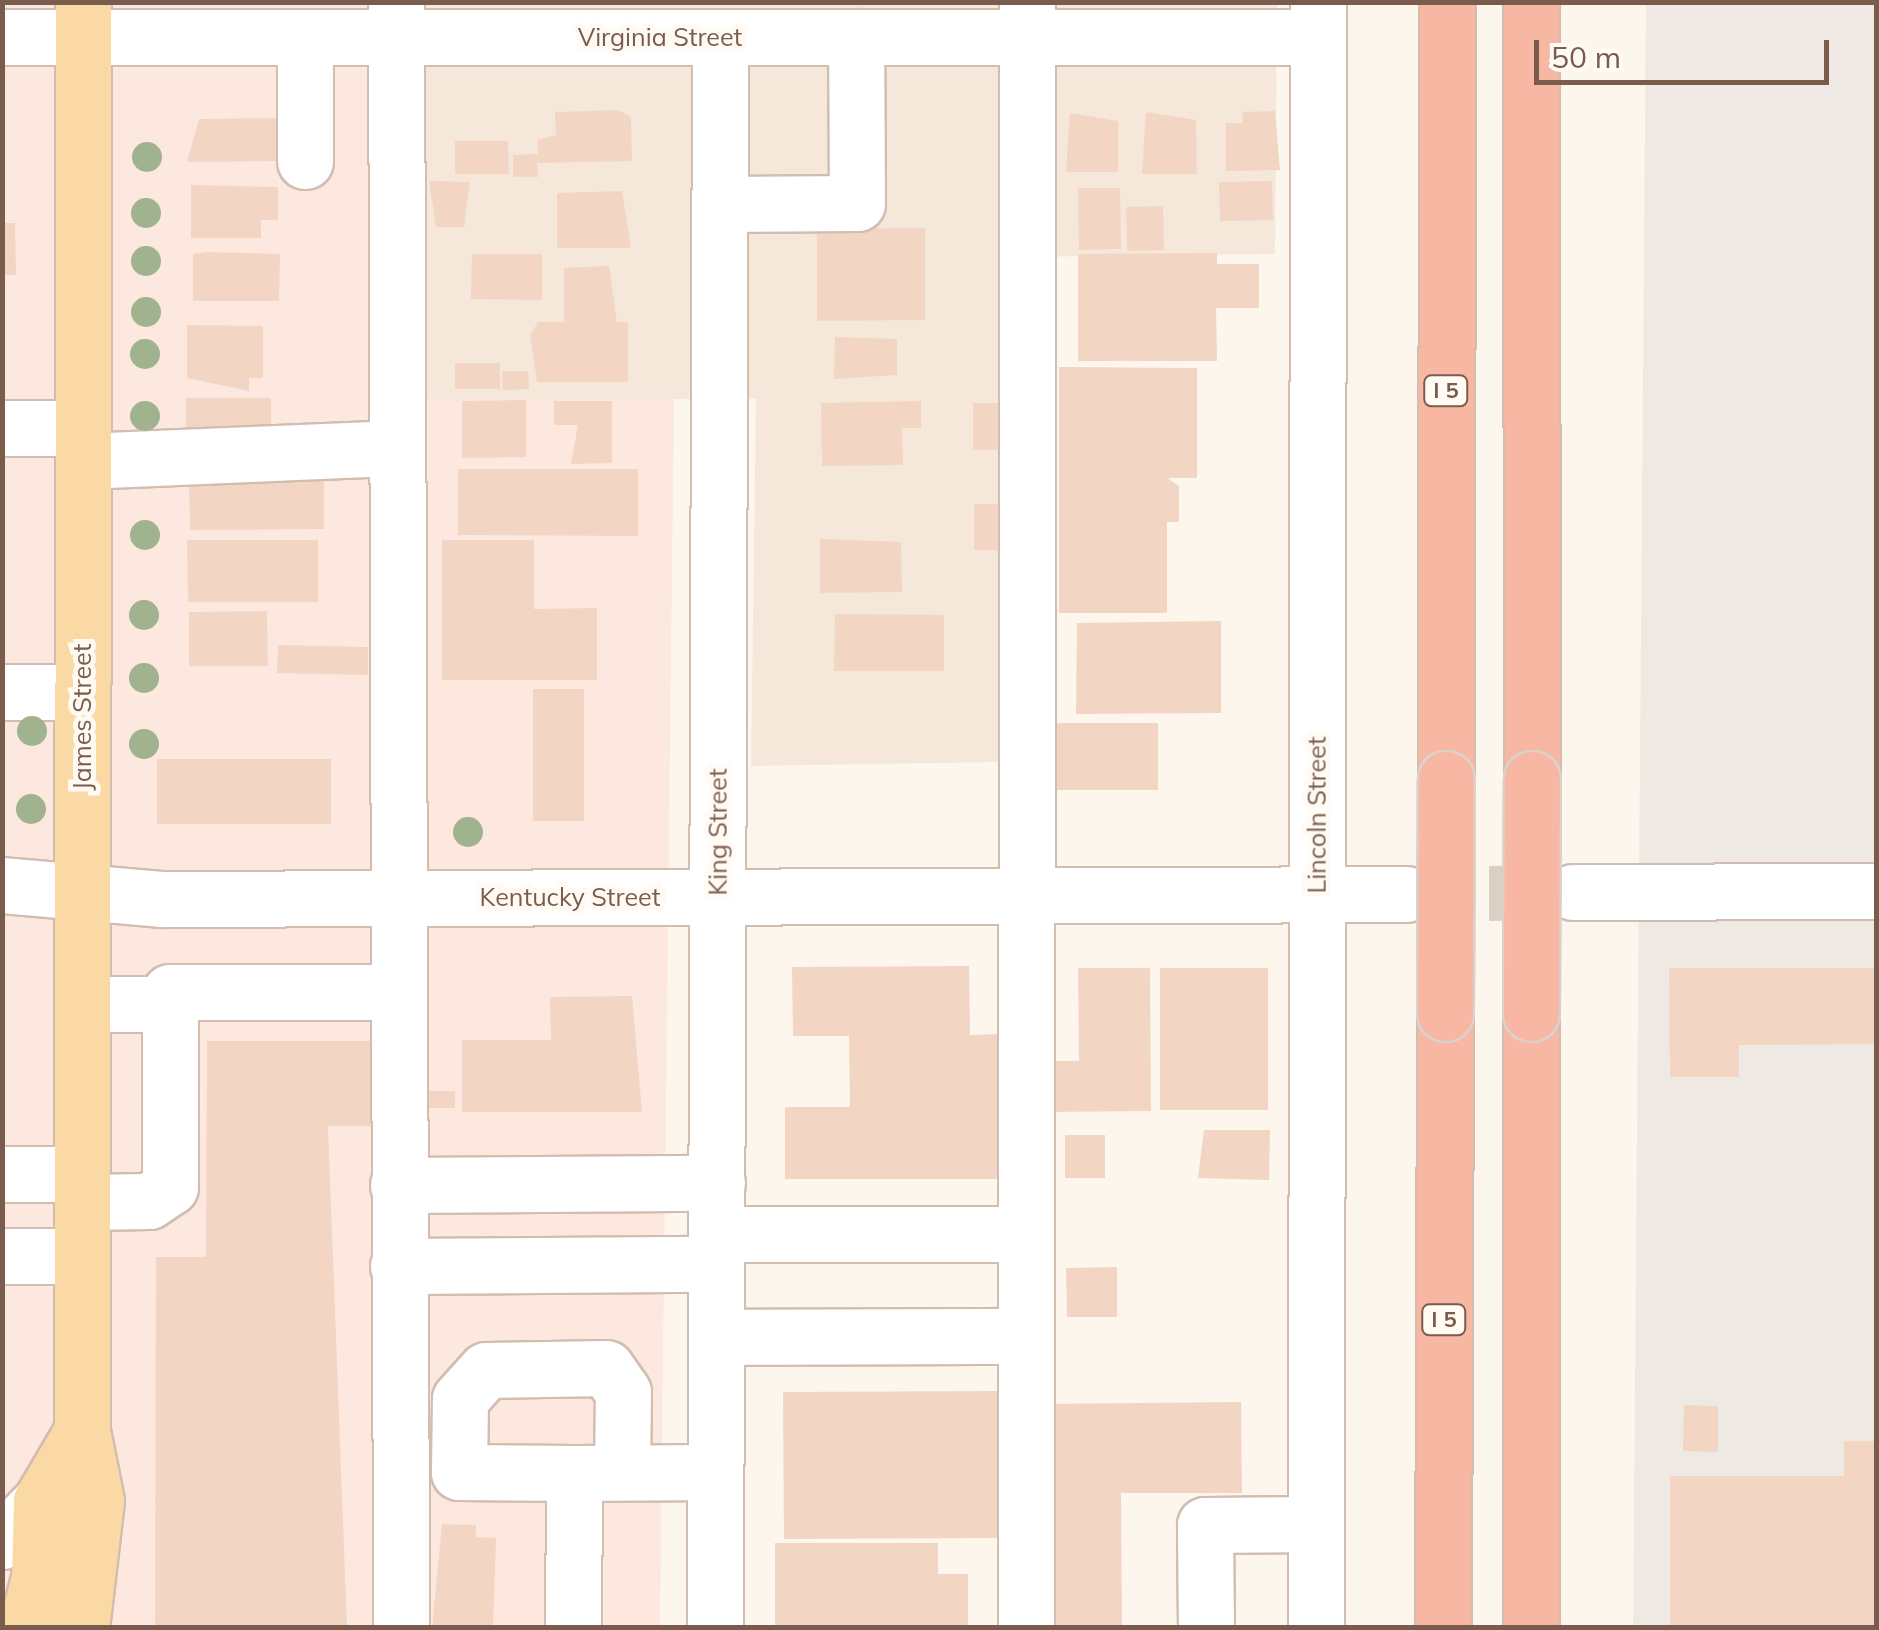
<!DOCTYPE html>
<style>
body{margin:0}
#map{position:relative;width:1879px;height:1630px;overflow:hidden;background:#fdf6ec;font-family:Mulish,sans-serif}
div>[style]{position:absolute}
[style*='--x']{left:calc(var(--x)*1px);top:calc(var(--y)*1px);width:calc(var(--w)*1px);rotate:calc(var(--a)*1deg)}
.residential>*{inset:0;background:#f5e8da}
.commercial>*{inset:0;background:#fde8e0}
.industrial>*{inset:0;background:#efe9e4}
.building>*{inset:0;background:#f3d5c3}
.minor-tunnel>*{height:55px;margin-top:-27.5px;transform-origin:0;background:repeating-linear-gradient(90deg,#dcd0c4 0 55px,transparent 0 83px)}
.roads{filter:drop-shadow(2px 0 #d1beb0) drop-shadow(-2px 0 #d1beb0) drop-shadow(0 2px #d1beb0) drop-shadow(0 -2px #d1beb0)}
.minor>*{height:55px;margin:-27.5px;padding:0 27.5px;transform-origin:27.5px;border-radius:27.5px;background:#fff}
.major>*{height:55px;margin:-27.5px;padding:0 27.5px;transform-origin:27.5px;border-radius:27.5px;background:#fbd9a5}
.highway>*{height:55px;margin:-27.5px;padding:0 27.5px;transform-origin:27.5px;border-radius:27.5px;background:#f7b7a3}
.bridges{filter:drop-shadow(2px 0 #dad1cd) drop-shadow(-2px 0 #dad1cd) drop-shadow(0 2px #dad1cd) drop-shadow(0 -2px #dad1cd)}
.highway-bridge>*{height:55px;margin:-27.5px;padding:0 27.5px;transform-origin:27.5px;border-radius:27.5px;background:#f7b7a3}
.trees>*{width:30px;height:30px;margin:-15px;border-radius:50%;background:#a0b28e}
span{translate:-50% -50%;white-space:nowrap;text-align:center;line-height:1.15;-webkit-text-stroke:10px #fffaf3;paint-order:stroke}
.shield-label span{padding:2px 8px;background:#fffaf3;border:2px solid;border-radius:8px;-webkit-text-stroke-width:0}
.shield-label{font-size:22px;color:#7a5c4d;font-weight:700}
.street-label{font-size:25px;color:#7a5c4d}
.frame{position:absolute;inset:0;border:5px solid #7a5c4d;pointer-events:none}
.scale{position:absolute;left:1534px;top:40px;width:295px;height:45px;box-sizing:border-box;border:5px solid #7a5c4d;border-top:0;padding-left:12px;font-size:30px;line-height:35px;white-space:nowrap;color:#7a5c4d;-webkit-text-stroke:8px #fffaf3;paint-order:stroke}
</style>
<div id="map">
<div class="residential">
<i style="clip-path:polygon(396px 3px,1277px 3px,1275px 254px,1008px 257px,1002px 762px,751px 766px,756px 399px,397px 399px)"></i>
</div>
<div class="commercial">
<i style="clip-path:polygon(3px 3px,396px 3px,397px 399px,674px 399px,660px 1627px,3px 1628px)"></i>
</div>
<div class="industrial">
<i style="clip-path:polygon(1646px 3px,1876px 3px,1876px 1627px,1633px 1628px)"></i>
</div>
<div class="building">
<i style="clip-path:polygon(618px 110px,631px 117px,632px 161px,537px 163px,538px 177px,513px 177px,513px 155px,538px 154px,537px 140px,556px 135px,555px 112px)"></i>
<i style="clip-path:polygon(1275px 111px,1280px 170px,1226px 171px,1226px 123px,1243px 123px,1242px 112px)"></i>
<i style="clip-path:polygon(1146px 112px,1196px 120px,1197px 174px,1142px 174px)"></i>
<i style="clip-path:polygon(1070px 113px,1118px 121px,1118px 172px,1066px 172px)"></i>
<i style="clip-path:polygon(283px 118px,283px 161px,187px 162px,199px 119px)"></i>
<i style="clip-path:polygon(455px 141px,508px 141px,509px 174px,455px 174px)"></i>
<i style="clip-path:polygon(429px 181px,470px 182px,464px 227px,436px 227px)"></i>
<i style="clip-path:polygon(1272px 181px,1273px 220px,1220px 221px,1219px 182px)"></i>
<i style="clip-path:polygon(191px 185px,278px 187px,278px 220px,261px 220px,261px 238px,191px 238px)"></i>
<i style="clip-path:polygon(1078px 188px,1120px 188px,1121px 249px,1079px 250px)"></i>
<i style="clip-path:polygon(622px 191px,631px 248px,557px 248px,557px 193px)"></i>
<i style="clip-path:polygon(1163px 206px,1164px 250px,1127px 251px,1126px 207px)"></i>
<i style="clip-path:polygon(2px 223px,15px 223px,16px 275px,2px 275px)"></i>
<i style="clip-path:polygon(925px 228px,925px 320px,817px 321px,817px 229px)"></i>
<i style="clip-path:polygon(206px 252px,280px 254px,279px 301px,193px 301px,193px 254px)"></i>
<i style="clip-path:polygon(1217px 253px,1217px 264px,1259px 264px,1259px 308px,1216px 308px,1217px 361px,1078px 361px,1078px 254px)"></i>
<i style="clip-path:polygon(472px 254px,542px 254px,542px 300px,471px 299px)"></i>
<i style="clip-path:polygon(609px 266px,617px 322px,628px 322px,628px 382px,537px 382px,530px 335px,538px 322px,564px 322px,564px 268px)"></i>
<i style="clip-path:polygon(187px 325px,263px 326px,263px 378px,249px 378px,249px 391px,187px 378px)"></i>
<i style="clip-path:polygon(835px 337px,897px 339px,897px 375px,834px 379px)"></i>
<i style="clip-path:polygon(455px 363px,500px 363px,500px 389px,455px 389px)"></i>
<i style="clip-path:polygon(1059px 367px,1197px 368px,1197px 478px,1167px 478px,1179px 486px,1179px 522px,1167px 522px,1167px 613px,1059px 613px)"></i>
<i style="clip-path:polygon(502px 371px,528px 371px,529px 389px,503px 390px)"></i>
<i style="clip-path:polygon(186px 398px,271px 398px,271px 444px,186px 446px)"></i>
<i style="clip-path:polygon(526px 400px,526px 457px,462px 458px,462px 401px)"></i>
<i style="clip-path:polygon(554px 401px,612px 401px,612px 463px,571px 464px,578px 425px,554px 425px)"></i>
<i style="clip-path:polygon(921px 401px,921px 428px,902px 428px,903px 465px,822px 466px,821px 403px)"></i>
<i style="clip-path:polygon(973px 403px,1015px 403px,1015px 450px,973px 450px)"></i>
<i style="clip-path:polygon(458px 469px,638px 469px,638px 536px,458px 535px)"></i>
<i style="clip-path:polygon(189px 479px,324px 479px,324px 529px,190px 530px)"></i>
<i style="clip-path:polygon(974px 504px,1017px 504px,1017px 551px,974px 550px)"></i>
<i style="clip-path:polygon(820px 539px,901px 542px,902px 592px,820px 593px)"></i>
<i style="clip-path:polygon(187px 540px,318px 540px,318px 602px,188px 602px)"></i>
<i style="clip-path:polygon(442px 540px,534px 540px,534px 609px,597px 608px,597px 680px,442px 680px)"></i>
<i style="clip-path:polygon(267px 611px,268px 666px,189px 666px,189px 612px)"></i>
<i style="clip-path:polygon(835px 614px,944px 615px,944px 671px,834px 671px)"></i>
<i style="clip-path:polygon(1221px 621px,1221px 713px,1076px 714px,1077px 623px)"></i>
<i style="clip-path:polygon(278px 645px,368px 647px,368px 675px,277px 673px)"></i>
<i style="clip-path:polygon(533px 689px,584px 689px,584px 821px,533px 821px)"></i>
<i style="clip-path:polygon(1049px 723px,1158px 723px,1158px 790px,1048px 790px)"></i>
<i style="clip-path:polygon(157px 759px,331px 759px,331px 824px,157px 824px)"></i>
<i style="clip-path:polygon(969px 966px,970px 1035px,998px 1034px,999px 1179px,785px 1179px,785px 1107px,850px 1107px,849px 1036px,793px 1036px,792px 967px)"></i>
<i style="clip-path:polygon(1078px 968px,1150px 968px,1151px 1111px,1045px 1112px,1045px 1061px,1079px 1061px)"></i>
<i style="clip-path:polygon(1160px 968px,1268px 968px,1268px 1110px,1160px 1110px)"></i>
<i style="clip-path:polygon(1669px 968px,1876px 968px,1876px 1044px,1739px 1045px,1739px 1077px,1670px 1077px)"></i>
<i style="clip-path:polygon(632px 996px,642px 1112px,462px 1112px,462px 1040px,551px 1040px,550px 997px)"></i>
<i style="clip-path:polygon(207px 1041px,372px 1041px,372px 1126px,328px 1126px,347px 1628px,155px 1628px,156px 1257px,206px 1257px)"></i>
<i style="clip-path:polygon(423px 1091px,455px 1091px,455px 1108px,423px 1108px)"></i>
<i style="clip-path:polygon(1204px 1130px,1270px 1130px,1269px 1180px,1198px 1178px)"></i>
<i style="clip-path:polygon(1065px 1135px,1105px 1135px,1105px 1178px,1065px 1178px)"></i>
<i style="clip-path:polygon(1117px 1267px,1117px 1317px,1067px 1317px,1066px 1268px)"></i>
<i style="clip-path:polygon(999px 1391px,1000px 1538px,784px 1539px,783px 1392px)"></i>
<i style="clip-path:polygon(1241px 1402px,1242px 1493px,1121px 1493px,1122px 1628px,1040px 1628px,1039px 1404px)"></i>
<i style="clip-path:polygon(1684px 1405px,1718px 1406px,1718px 1452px,1683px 1451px)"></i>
<i style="clip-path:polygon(1844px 1441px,1876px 1441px,1876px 1628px,1670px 1628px,1670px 1476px,1844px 1476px)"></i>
<i style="clip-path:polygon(442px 1524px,476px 1525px,476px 1537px,496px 1538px,493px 1628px,432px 1628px)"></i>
<i style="clip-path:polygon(775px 1543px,938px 1543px,938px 1574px,968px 1574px,968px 1628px,775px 1628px)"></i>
</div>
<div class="minor-tunnel">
<i style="--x:1406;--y:894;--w:167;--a:-0.7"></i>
</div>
<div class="roads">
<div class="minor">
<i style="--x:396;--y:2;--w:1626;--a:89.82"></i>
<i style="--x:2;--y:37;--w:1316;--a:0"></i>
<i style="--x:305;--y:37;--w:124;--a:90"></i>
<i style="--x:720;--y:204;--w:137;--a:-0.4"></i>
<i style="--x:857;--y:203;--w:166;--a:-90.3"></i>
<i style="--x:2;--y:428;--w:81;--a:0"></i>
<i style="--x:83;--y:461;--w:314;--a:-2.4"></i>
<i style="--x:2;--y:692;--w:80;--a:0"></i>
<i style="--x:2;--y:885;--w:160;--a:5"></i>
<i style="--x:161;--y:899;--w:1245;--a:-0.23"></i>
<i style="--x:1573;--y:892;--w:303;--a:-0.2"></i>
<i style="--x:82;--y:1004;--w:88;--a:0"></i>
<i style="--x:2;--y:1174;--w:80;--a:0"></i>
<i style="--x:398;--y:1185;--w:319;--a:-0.4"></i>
<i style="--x:82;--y:1202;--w:67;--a:-0.9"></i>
<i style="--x:149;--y:1201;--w:25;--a:-34"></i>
<i style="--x:170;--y:1187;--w:195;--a:-90"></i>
<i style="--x:170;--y:992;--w:227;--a:0"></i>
<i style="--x:716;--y:1234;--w:310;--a:0"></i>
<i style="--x:2;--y:1256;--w:80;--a:0"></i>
<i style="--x:398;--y:1266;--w:318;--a:-0.4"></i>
<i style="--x:716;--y:1337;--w:310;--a:-0.2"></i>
<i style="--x:622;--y:1472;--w:80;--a:-89.3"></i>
<i style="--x:623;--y:1392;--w:29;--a:-125"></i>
<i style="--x:606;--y:1368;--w:120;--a:179"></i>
<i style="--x:486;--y:1370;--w:39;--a:132"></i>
<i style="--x:460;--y:1399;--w:73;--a:90.8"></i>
<i style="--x:459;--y:1472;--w:115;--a:0.5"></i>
<i style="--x:574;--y:1473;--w:141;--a:-0.4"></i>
<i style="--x:2;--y:1541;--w:56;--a:-45.7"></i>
<i style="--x:573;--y:1628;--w:155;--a:-89.6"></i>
<i style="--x:715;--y:1628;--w:1591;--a:-89.82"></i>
<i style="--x:1026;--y:1628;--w:1626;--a:-89.96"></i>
<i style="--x:1206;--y:1628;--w:103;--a:-90.6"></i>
<i style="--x:1205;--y:1525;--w:111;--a:-0.5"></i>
<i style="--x:1316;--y:1628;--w:1626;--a:-89.93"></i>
</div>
<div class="major">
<i style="--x:26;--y:1628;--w:52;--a:-75.4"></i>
<i style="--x:39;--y:1578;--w:77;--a:-88.5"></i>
<i style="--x:41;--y:1501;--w:81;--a:-59.6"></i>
<i style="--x:81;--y:1628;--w:128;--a:-83.3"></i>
<i style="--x:96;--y:1501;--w:71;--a:-101.3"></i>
<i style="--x:82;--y:1431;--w:1429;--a:-89.96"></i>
</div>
<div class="highway">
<i style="--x:1531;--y:2;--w:777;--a:89.93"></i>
<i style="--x:1446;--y:779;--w:777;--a:-89.93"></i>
<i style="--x:1531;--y:1013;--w:615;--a:90"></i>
<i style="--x:1443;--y:1628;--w:615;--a:-89.81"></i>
</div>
</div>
<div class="bridges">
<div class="highway-bridge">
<i style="--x:1445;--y:1013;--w:234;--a:-89.8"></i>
<i style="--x:1531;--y:1013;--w:234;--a:-89.8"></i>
</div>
</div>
<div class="trees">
<i style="left:147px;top:157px"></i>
<i style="left:146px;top:213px"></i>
<i style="left:146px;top:261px"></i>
<i style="left:146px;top:312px"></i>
<i style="left:145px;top:354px"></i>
<i style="left:145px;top:416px"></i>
<i style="left:145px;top:535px"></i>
<i style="left:144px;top:615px"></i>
<i style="left:144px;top:678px"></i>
<i style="left:32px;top:731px"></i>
<i style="left:144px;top:744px"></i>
<i style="left:31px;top:809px"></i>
<i style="left:468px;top:832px"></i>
</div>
<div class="shield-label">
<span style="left:1446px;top:391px">I 5</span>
<span style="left:1444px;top:1320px">I 5</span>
</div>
<div class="street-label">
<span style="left:660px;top:37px">Virginia Street</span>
<span style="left:82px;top:717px;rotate:-90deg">James Street</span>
<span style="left:1317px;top:815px;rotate:-90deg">Lincoln Street</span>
<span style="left:718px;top:832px;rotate:-90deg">King Street</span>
<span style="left:570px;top:897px">Kentucky Street</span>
</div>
<div class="frame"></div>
<div class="scale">50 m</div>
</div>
